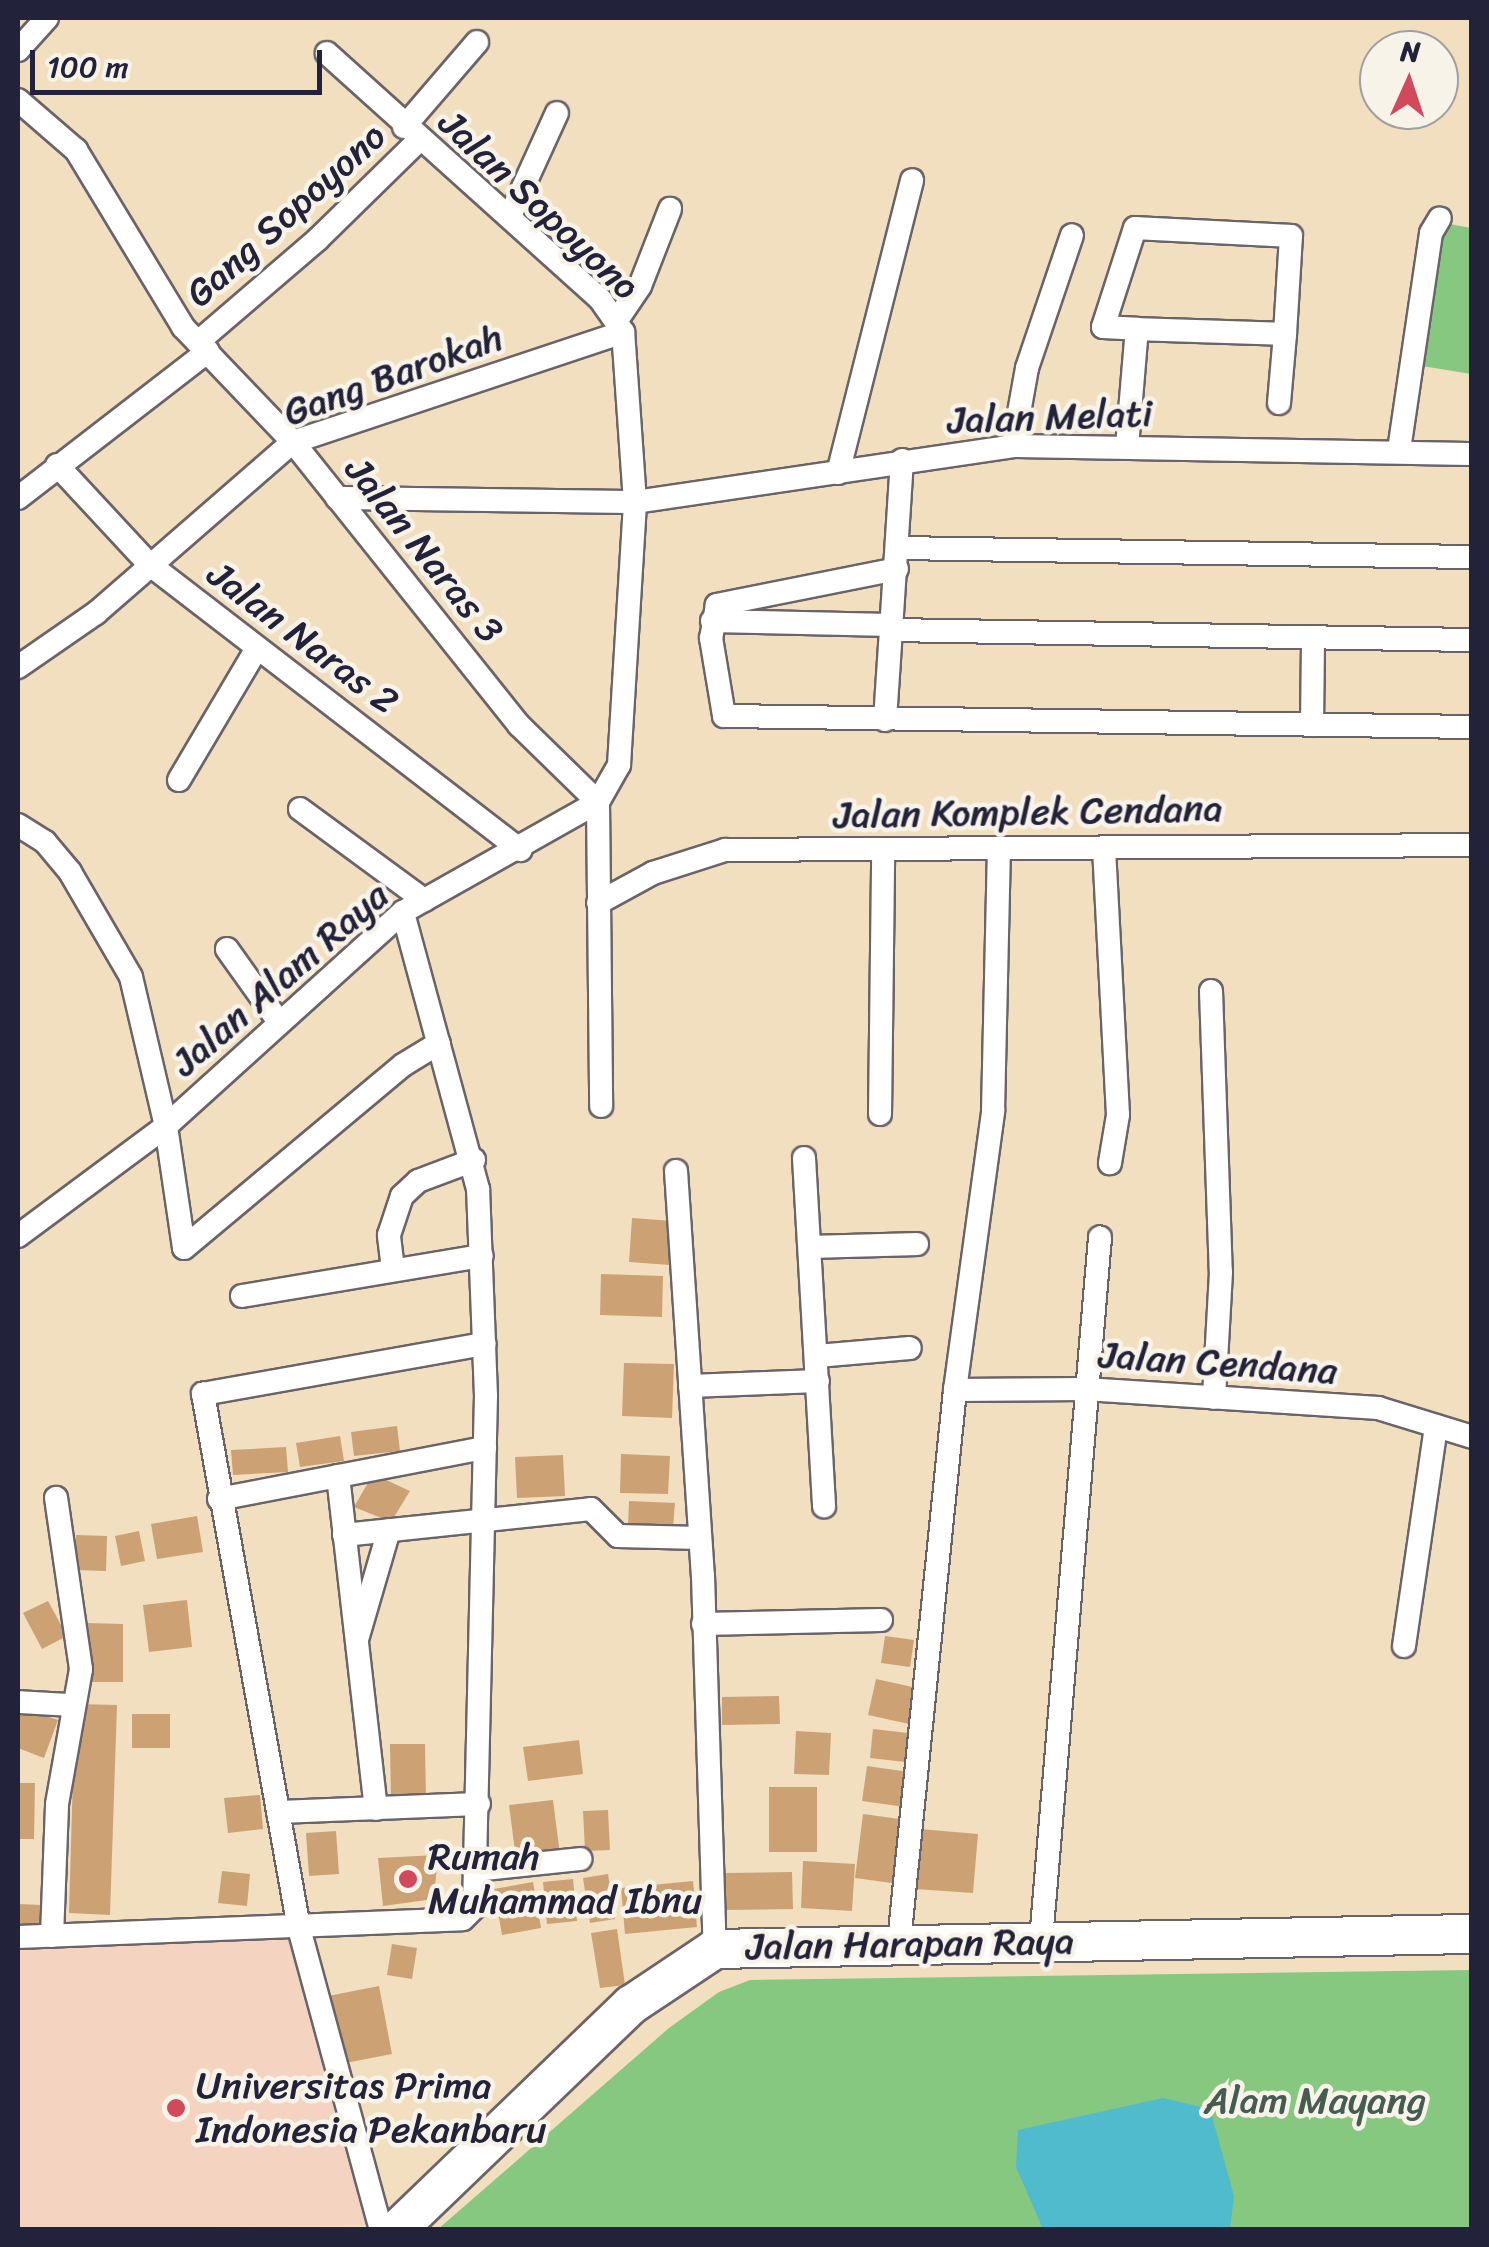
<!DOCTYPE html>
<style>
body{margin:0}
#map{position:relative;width:1489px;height:2247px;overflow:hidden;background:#f1dfc0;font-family:Sriracha,sans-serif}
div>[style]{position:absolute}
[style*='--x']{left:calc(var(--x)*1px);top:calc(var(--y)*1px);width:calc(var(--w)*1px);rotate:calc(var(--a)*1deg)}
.built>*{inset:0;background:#f4d3c0}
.green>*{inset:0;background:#87c880}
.water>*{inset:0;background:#50bbcc}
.building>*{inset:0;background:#cca275}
.roads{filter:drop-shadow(2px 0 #6a646a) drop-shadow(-2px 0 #6a646a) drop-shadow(0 2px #6a646a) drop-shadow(0 -2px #6a646a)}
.minor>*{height:22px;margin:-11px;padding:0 11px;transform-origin:11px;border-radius:11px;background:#fff}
.primary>*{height:38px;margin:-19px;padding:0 19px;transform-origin:19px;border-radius:19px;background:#fff}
.dots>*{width:28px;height:28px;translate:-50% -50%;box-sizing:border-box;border:5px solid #f7f3e8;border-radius:50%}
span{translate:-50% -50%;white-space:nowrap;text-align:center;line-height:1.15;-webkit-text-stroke:9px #f7f3e8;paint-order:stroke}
.street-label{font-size:38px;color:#22223b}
.poi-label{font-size:38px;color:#22223b}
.left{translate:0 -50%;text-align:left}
.park-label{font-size:38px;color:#455c53}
.frame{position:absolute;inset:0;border:20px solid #22223b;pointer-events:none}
.north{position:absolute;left:1359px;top:30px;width:100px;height:100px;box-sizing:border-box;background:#f7f3e8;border:2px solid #a29fa3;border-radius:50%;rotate:3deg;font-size:28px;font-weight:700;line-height:40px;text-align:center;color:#22223b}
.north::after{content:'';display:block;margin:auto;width:35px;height:45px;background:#d1495b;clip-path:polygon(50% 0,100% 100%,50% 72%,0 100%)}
.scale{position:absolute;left:30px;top:50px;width:292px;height:45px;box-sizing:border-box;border:5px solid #22223b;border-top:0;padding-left:12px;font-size:30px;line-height:35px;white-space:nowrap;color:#22223b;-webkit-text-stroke:8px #f7f3e8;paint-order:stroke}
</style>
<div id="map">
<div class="built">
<i style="clip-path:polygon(293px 1939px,366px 2225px,18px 2229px,18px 1950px)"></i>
</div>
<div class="green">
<i style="clip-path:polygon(1444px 223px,1471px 228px,1471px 374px,1422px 366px)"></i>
<i style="clip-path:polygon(1471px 1970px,1471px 2229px,437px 2230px,669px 2028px,719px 1992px,750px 1980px)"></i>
</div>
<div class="water">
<i style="clip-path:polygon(1163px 2098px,1210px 2109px,1234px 2196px,1230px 2229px,1043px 2229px,1016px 2167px,1018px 2130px)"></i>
</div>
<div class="building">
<i style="clip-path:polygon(632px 1218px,673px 1221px,670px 1265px,629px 1262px)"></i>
<i style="clip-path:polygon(601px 1274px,663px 1276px,662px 1317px,600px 1315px)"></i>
<i style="clip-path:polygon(624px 1363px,674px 1364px,672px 1418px,622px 1416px)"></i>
<i style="clip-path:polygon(397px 1426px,400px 1451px,354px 1456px,351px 1432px)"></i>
<i style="clip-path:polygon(340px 1436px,344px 1461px,300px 1467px,296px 1443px)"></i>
<i style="clip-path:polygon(286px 1447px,288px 1472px,233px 1475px,231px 1450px)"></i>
<i style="clip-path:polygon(621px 1454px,670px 1456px,668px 1494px,620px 1493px)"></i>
<i style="clip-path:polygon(563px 1455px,565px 1496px,517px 1498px,515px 1457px)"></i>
<i style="clip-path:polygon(373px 1474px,410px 1491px,391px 1522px,354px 1507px)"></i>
<i style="clip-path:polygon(629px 1501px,675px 1503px,673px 1527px,628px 1525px)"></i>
<i style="clip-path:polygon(197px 1516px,203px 1552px,157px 1559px,151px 1524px)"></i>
<i style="clip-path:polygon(139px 1531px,145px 1561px,121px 1566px,115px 1536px)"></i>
<i style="clip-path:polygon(76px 1535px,107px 1536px,106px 1571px,75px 1570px)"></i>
<i style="clip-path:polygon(187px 1600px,192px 1647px,149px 1652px,143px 1605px)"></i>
<i style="clip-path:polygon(48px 1601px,67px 1636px,42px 1649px,23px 1613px)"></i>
<i style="clip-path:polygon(86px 1623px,123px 1624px,123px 1682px,85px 1682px)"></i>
<i style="clip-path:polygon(885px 1636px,914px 1640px,910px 1667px,881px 1663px)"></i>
<i style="clip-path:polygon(876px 1679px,917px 1688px,909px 1724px,868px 1715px)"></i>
<i style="clip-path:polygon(779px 1696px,780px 1724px,722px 1725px,722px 1697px)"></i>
<i style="clip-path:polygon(75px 1704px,117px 1705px,110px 1915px,69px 1913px)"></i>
<i style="clip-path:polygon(18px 1706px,58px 1720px,44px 1758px,18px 1748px)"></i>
<i style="clip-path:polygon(132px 1714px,170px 1714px,170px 1748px,132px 1748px)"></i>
<i style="clip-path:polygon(873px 1729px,908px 1733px,905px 1762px,870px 1758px)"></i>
<i style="clip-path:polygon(796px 1731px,831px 1733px,829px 1775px,794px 1774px)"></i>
<i style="clip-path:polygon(579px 1740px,583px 1774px,528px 1781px,523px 1747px)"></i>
<i style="clip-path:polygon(390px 1744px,425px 1744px,426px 1801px,391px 1802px)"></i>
<i style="clip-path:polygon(867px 1766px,909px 1772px,905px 1807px,862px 1801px)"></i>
<i style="clip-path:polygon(18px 1783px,35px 1783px,34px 1839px,18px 1839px)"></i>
<i style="clip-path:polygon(769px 1787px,817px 1787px,817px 1852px,769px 1852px)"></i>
<i style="clip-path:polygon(260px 1795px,263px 1829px,228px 1833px,224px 1798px)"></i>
<i style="clip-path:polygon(553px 1800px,560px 1854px,516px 1859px,509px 1805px)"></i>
<i style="clip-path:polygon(608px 1810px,610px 1850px,585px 1851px,583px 1811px)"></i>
<i style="clip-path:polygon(863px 1814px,907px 1820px,899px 1884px,855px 1878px)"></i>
<i style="clip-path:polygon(920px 1829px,978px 1834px,973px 1893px,915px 1889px)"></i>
<i style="clip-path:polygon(336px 1831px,339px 1874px,309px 1876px,306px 1833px)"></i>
<i style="clip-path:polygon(438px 1855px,434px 1899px,383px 1906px,378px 1858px)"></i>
<i style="clip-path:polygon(803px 1861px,855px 1864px,852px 1911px,801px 1908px)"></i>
<i style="clip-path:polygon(222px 1871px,250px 1874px,247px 1906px,218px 1903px)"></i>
<i style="clip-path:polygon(792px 1872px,793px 1909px,725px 1910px,725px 1873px)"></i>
<i style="clip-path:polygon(608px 1874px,615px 1919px,590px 1923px,583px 1878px)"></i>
<i style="clip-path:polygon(573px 1879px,577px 1921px,547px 1924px,543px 1882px)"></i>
<i style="clip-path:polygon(693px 1881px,697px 1927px,625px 1934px,621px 1888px)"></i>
<i style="clip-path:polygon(533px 1882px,541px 1928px,502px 1935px,494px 1889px)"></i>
<i style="clip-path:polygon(19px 1904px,41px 1905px,40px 1934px,18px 1932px)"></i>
<i style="clip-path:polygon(617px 1929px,625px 1985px,600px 1988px,591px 1933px)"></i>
<i style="clip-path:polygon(392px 1944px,417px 1948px,412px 1979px,387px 1975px)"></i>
<i style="clip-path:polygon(379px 1986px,392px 2054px,340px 2064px,328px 1996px)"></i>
</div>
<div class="roads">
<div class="minor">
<i style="--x:18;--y:50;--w:43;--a:-47.8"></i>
<i style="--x:18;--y:100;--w:77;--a:40.8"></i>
<i style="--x:76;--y:150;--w:207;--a:58.8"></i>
<i style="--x:183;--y:327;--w:159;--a:46.3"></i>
<i style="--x:293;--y:442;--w:362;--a:51.4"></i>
<i style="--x:519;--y:725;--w:110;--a:44.3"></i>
<i style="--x:598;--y:802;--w:304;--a:89.4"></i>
<i style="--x:404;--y:127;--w:112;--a:-49.3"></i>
<i style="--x:510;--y:216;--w:113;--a:-65.5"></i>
<i style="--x:617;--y:320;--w:41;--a:-55.9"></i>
<i style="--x:640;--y:286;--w:83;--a:-68.7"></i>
<i style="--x:198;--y:342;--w:158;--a:-40.6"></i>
<i style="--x:318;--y:239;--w:143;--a:-44.4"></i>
<i style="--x:1279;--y:403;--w:69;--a:-85"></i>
<i style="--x:1013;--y:446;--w:79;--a:-79.8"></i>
<i style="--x:1027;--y:368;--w:140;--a:-71.3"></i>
<i style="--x:1127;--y:447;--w:118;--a:-85.2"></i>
<i style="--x:1137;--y:329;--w:148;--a:1.9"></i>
<i style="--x:1285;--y:334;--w:98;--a:-86.5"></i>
<i style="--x:1291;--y:236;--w:156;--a:-177.1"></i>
<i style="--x:1135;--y:228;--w:104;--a:107.9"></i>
<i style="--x:1103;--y:327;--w:34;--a:3"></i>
<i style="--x:1399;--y:450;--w:219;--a:-81.6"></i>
<i style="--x:1431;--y:233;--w:17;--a:-59"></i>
<i style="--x:902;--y:460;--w:170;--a:93.7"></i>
<i style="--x:891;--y:630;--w:581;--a:0.99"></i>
<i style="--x:57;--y:465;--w:135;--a:47.1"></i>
<i style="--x:149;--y:564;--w:469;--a:37.6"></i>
<i style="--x:838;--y:473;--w:302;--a:-75.8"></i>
<i style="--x:18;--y:498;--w:240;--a:-37.7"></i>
<i style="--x:337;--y:498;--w:298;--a:0.8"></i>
<i style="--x:635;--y:502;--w:382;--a:-8.4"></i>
<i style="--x:1013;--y:446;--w:459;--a:1"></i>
<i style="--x:897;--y:548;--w:575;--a:0.9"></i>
<i style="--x:897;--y:569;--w:184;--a:168.7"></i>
<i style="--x:717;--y:605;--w:34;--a:100"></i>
<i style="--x:711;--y:638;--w:79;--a:80.5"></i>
<i style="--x:724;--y:716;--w:748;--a:0.84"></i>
<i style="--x:712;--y:621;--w:179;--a:1.3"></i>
<i style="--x:18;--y:667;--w:95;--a:-34.7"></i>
<i style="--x:96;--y:613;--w:261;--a:-41"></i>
<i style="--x:293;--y:442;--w:348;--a:-18.4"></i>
<i style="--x:885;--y:720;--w:90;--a:-86.2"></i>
<i style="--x:1312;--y:725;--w:87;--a:-89.3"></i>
<i style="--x:179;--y:780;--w:151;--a:-59.4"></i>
<i style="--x:300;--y:809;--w:154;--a:36.3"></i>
<i style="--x:18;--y:825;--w:32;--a:32"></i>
<i style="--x:45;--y:842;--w:39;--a:50"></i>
<i style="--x:70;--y:872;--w:121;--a:59.8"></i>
<i style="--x:131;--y:977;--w:153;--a:76.8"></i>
<i style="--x:166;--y:1126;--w:123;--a:81.6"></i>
<i style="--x:1104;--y:848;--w:267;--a:87"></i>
<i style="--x:1118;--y:1115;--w:49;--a:99.5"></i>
<i style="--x:598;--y:903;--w:63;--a:-28.6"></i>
<i style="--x:653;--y:873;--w:76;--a:-17.7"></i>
<i style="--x:725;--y:850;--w:747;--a:-0.38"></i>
<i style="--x:227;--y:949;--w:90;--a:54.5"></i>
<i style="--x:1211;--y:991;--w:281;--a:88"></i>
<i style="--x:1221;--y:1272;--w:126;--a:93.2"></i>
<i style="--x:880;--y:1114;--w:262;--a:-89.3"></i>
<i style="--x:804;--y:1158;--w:349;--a:86.7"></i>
<i style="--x:676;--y:1171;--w:406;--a:86.2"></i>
<i style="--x:703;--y:1576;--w:373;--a:88.2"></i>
<i style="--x:18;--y:1236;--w:184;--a:-36.6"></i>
<i style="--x:166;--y:1126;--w:319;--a:-42.1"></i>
<i style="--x:403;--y:912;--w:224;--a:-29.4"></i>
<i style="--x:598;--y:802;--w:43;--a:-60.4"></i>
<i style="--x:619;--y:765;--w:263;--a:-86.5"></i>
<i style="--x:635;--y:502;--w:170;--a:-94"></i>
<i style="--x:623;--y:332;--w:39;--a:-125"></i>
<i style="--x:601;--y:300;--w:369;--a:-138"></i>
<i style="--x:811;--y:1247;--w:106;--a:-1.6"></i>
<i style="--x:184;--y:1248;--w:285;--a:-39.9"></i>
<i style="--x:403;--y:1065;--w:42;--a:-31.4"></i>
<i style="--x:393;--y:1269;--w:34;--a:-97"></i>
<i style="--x:389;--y:1235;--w:41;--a:-71.6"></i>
<i style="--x:402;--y:1196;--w:22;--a:-43"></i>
<i style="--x:418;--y:1181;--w:60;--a:-20.6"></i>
<i style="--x:242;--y:1296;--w:243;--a:-9.5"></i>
<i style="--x:817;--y:1356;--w:93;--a:-4.9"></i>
<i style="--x:690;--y:1386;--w:128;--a:-2.2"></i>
<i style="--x:955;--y:1390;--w:130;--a:-0.4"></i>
<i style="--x:1085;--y:1389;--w:294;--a:3.7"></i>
<i style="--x:1378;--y:1408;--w:98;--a:17.1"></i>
<i style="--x:338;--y:1476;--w:335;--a:83.5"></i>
<i style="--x:219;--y:1499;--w:271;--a:-10.9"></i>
<i style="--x:344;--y:1535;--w:248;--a:-6"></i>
<i style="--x:591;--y:1509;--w:38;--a:45"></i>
<i style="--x:618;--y:1536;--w:82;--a:1.4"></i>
<i style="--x:703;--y:1624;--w:178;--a:-1.3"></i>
<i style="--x:358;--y:1636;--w:110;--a:-73.7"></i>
<i style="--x:1404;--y:1646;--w:222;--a:-81.7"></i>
<i style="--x:18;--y:1702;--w:52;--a:3.3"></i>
<i style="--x:278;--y:1812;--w:201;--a:-2.3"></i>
<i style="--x:476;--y:1870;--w:105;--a:-6"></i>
<i style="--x:52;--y:1936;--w:132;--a:-87.8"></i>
<i style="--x:57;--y:1804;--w:137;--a:-79.9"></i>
<i style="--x:81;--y:1669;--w:173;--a:-98.3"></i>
<i style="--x:18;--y:1937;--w:445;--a:-2.3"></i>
<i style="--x:463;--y:1919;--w:16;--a:-45"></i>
<i style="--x:474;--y:1908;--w:512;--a:-88.66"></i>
<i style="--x:486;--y:1396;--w:207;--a:-92.2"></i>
<i style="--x:478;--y:1189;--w:287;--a:-105.2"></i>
<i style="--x:1041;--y:1940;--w:705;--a:-85.2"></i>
<i style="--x:899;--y:1942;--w:555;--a:-84.21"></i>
<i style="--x:955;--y:1390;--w:282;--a:-82.2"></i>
<i style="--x:993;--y:1111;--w:259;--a:-88.7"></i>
<i style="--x:381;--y:2230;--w:313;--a:-105.2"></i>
<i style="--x:299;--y:1928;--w:543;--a:-100.19"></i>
<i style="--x:203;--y:1394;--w:286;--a:-10.1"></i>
</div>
<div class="primary">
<i style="--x:397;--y:2230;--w:325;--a:-43.9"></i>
<i style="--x:631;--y:2005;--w:101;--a:-33.7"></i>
<i style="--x:715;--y:1949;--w:757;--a:-1.14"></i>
</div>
</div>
<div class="dots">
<i style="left:408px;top:1879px;background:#d1495b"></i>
<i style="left:176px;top:2108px;background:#d1495b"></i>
</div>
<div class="street-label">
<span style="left:539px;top:205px;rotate:43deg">Jalan Sopoyono</span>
<span style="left:286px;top:215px;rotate:-42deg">Gang Sopoyono</span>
<span style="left:393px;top:375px;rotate:-20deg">Gang Barokah</span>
<span style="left:1050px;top:417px;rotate:-2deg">Jalan Melati</span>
<span style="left:424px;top:550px;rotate:51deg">Jalan Naras 3</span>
<span style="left:303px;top:638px;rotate:37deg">Jalan Naras 2</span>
<span style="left:1028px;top:812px;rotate:-1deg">Jalan Komplek Cendana</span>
<span style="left:280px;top:979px;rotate:-41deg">Jalan Alam Raya</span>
<span style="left:1218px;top:1363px;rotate:4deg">Jalan Cendana</span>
<span style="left:910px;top:1944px;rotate:-1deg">Jalan Harapan Raya</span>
</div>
<div class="poi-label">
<span class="left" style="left:428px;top:1879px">Rumah<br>Muhammad Ibnu</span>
<span class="left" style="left:196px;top:2108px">Universitas Prima<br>Indonesia Pekanbaru</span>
</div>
<div class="park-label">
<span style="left:1315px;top:2101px">Alam Mayang</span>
</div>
<div class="frame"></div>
<div class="north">N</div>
<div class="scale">100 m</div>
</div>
